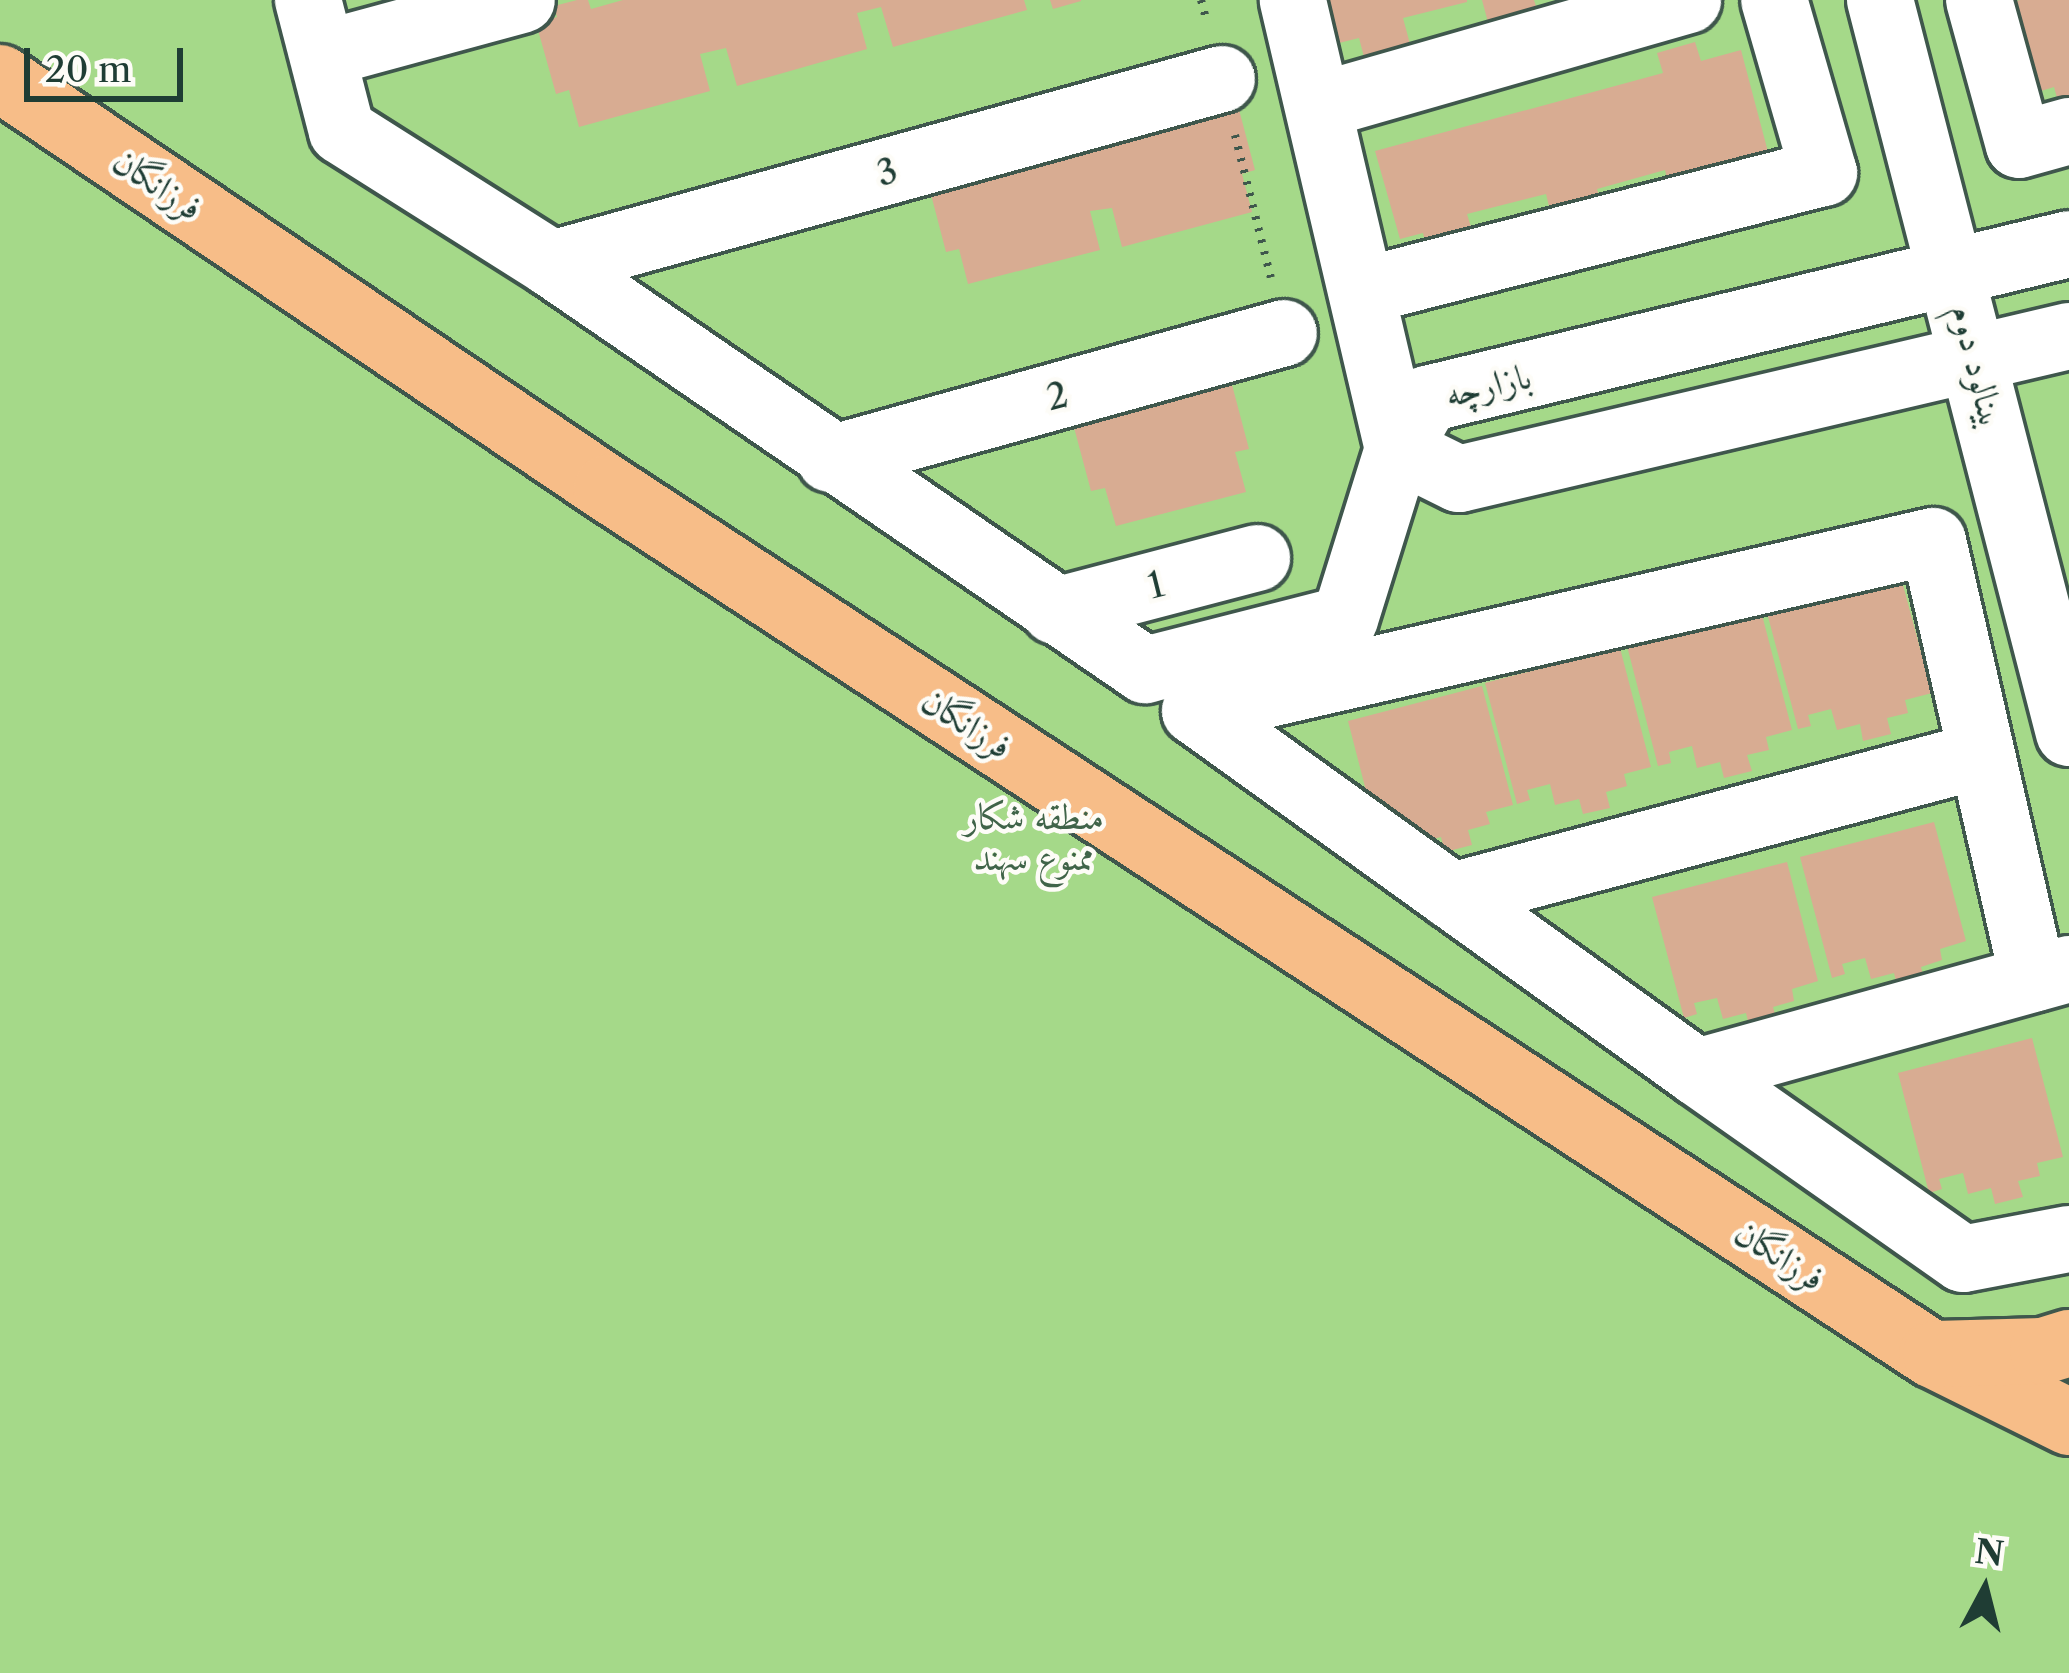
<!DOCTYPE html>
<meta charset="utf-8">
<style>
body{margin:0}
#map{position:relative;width:2069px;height:1673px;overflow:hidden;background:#f5ecd6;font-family:"Libre Caslon Text",Amiri,serif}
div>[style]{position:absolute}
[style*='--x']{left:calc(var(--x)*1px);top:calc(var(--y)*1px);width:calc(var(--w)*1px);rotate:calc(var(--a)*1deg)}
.green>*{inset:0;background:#a5d989}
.building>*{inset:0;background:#d8ac92}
.path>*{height:8px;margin-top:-4px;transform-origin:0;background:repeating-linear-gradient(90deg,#3f574c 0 3px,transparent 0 12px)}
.roads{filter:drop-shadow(3px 0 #3f574c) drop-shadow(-3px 0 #3f574c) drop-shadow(0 3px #3f574c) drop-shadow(0 -3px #3f574c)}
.minor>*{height:66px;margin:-33px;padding:0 33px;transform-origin:33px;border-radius:33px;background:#fff}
.major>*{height:66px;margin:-33px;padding:0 33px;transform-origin:33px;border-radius:33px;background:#f7bd88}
span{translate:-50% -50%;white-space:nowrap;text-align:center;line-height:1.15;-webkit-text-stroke:9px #fdfcf7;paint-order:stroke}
.street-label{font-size:36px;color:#1f3d34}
.park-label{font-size:36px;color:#406449}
.north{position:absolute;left:1925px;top:1529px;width:120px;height:120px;-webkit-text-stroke:9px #fdfcf7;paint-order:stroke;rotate:7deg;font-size:33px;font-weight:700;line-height:48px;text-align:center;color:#1f3d34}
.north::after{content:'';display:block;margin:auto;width:42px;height:54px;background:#1f3d34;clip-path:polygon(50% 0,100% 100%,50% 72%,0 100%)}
.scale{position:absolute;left:24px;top:48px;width:159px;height:54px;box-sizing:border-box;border:6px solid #1f3d34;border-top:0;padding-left:15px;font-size:36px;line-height:42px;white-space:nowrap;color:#1f3d34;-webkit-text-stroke:9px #fdfcf7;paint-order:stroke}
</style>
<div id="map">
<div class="green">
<i style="clip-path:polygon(0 0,2069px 0,2069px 1673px,0 1673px)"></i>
</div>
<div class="building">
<i style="clip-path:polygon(577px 0,588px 0,591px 9px,623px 0,1024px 0,1027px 10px,893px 47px,881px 7px,857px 13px,867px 49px,737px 86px,726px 48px,700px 54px,710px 91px,579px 127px,569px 90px,556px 94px,536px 23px,557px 17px,554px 6px)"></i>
<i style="clip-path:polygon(1050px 0,1081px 0,1081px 1px,1053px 9px)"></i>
<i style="clip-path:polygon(1323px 0,1467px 0,1467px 2px,1403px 18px,1410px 44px,1364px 57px,1359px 38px,1335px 44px)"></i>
<i style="clip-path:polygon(1482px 0,1534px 0,1538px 13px,1489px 26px)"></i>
<i style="clip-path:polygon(2020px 0,2069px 0,2069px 109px,2061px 112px,2054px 87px,2031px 94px,2003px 5px)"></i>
<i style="clip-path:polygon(1695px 42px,1701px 61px,1741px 50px,1768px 152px,1723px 164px,1728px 180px,1671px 195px,1665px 170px,1597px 189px,1603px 209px,1553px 222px,1546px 194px,1467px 214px,1475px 240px,1428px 253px,1423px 233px,1400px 239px,1375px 151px,1663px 73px,1657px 53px)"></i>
<i style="clip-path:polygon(1237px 102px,1255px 170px,1242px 174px,1252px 212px,1122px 247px,1112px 208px,1090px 211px,1100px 250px,968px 284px,959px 249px,946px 252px,928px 183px)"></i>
<i style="clip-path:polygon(1231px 381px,1249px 449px,1235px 452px,1246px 492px,1116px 526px,1105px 488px,1091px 491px,1072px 420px)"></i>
<i style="clip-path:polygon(1900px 574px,1932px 693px,1905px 700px,1908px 713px,1887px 718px,1891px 734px,1863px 741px,1860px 724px,1837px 730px,1831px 709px,1808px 715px,1811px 726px,1798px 729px,1766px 609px)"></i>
<i style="clip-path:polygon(1761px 611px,1792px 730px,1766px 737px,1769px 750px,1747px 755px,1752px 771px,1724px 778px,1720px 762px,1697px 768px,1692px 746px,1669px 752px,1671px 763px,1658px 766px,1627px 646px)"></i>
<i style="clip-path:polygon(1620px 648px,1651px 767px,1624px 774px,1627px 786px,1606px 792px,1610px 808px,1583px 814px,1579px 799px,1555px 805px,1550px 784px,1527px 790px,1530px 800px,1517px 804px,1485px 683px)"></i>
<i style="clip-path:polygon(1482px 686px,1513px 805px,1486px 812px,1490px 824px,1468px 830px,1472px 845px,1445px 852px,1441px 837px,1417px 843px,1412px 822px,1389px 827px,1379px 841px,1348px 721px)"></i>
<i style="clip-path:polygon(1934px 822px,1966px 941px,1940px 949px,1942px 960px,1921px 967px,1925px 982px,1898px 989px,1894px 973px,1871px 979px,1865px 958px,1842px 964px,1845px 974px,1832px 978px,1800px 857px)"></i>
<i style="clip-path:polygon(1787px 862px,1818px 981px,1792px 989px,1794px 1001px,1773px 1007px,1777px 1022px,1750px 1029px,1746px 1013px,1723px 1019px,1717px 998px,1694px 1003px,1697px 1014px,1684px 1018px,1652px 897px)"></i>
<i style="clip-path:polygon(2032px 1038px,2063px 1157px,2037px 1163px,2040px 1176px,2018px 1181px,2023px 1197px,1995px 1204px,1991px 1188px,1968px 1194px,1963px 1173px,1939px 1179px,1942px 1189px,1929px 1193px,1898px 1073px)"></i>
</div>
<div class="path">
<i style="--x:1201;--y:0;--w:23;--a:75"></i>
<i style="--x:1235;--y:135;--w:147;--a:75.9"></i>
</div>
<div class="roads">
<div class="minor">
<i style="--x:308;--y:0;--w:135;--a:75.5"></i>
<i style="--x:342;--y:131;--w:249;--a:32.3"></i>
<i style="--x:552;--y:264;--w:719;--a:34.4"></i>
<i style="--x:1145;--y:670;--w:206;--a:-14.3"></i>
<i style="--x:1345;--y:619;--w:178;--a:-72.7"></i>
<i style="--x:1398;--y:449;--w:461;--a:-103.2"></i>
<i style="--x:1880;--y:0;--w:757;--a:75.54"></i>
<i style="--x:1979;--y:0;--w:150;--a:74.6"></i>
<i style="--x:2019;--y:145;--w:52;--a:-15.6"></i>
<i style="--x:323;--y:54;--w:206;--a:-15.2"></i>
<i style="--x:1319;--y:106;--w:384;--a:-16"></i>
<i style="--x:552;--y:264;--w:695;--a:-15.44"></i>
<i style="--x:1363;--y:291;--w:476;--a:-14.4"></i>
<i style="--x:1824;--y:173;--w:180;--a:-106.1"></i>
<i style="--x:1398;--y:449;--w:58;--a:-59.9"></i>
<i style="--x:1427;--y:399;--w:660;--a:-13.57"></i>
<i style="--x:1398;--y:449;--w:68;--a:26.2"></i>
<i style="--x:1459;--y:479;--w:627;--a:-13.19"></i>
<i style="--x:830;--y:459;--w:471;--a:-15.5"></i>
<i style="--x:1055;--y:611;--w:209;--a:-14.7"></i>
<i style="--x:1452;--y:896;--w:548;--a:-14.9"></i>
<i style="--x:2069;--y:969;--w:386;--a:164.5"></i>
<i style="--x:1697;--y:1072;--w:325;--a:35.1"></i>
<i style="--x:1963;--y:1259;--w:108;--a:-10.7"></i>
<i style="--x:1697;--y:1072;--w:618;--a:-144.28"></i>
<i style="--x:1195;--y:711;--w:757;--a:-12.97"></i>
<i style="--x:1933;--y:541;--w:449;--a:77.1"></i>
</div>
<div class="major">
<i style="--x:0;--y:78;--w:732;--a:34.04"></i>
<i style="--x:607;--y:488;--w:1583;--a:33.17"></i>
<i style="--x:1932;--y:1354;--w:153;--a:26.4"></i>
<i style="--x:1936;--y:1354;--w:107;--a:-1.6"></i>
<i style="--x:2043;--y:1351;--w:27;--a:-17"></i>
</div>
</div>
<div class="street-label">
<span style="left:887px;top:172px;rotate:-15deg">3</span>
<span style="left:158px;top:184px;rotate:34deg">فرزانگان</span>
<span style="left:1978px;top:366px;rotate:76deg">بینالود دوم</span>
<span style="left:1488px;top:385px;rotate:-13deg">بازارچه</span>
<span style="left:1057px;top:396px;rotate:-15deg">2</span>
<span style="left:1156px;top:585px;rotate:-14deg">1</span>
<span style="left:967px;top:723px;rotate:33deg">فرزانگان</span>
<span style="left:1780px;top:1255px;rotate:33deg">فرزانگان</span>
</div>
<div class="park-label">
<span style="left:1034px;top:837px">منطقه شکار<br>ممنوع سهند</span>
</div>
<div class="north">N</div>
<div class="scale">20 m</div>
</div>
